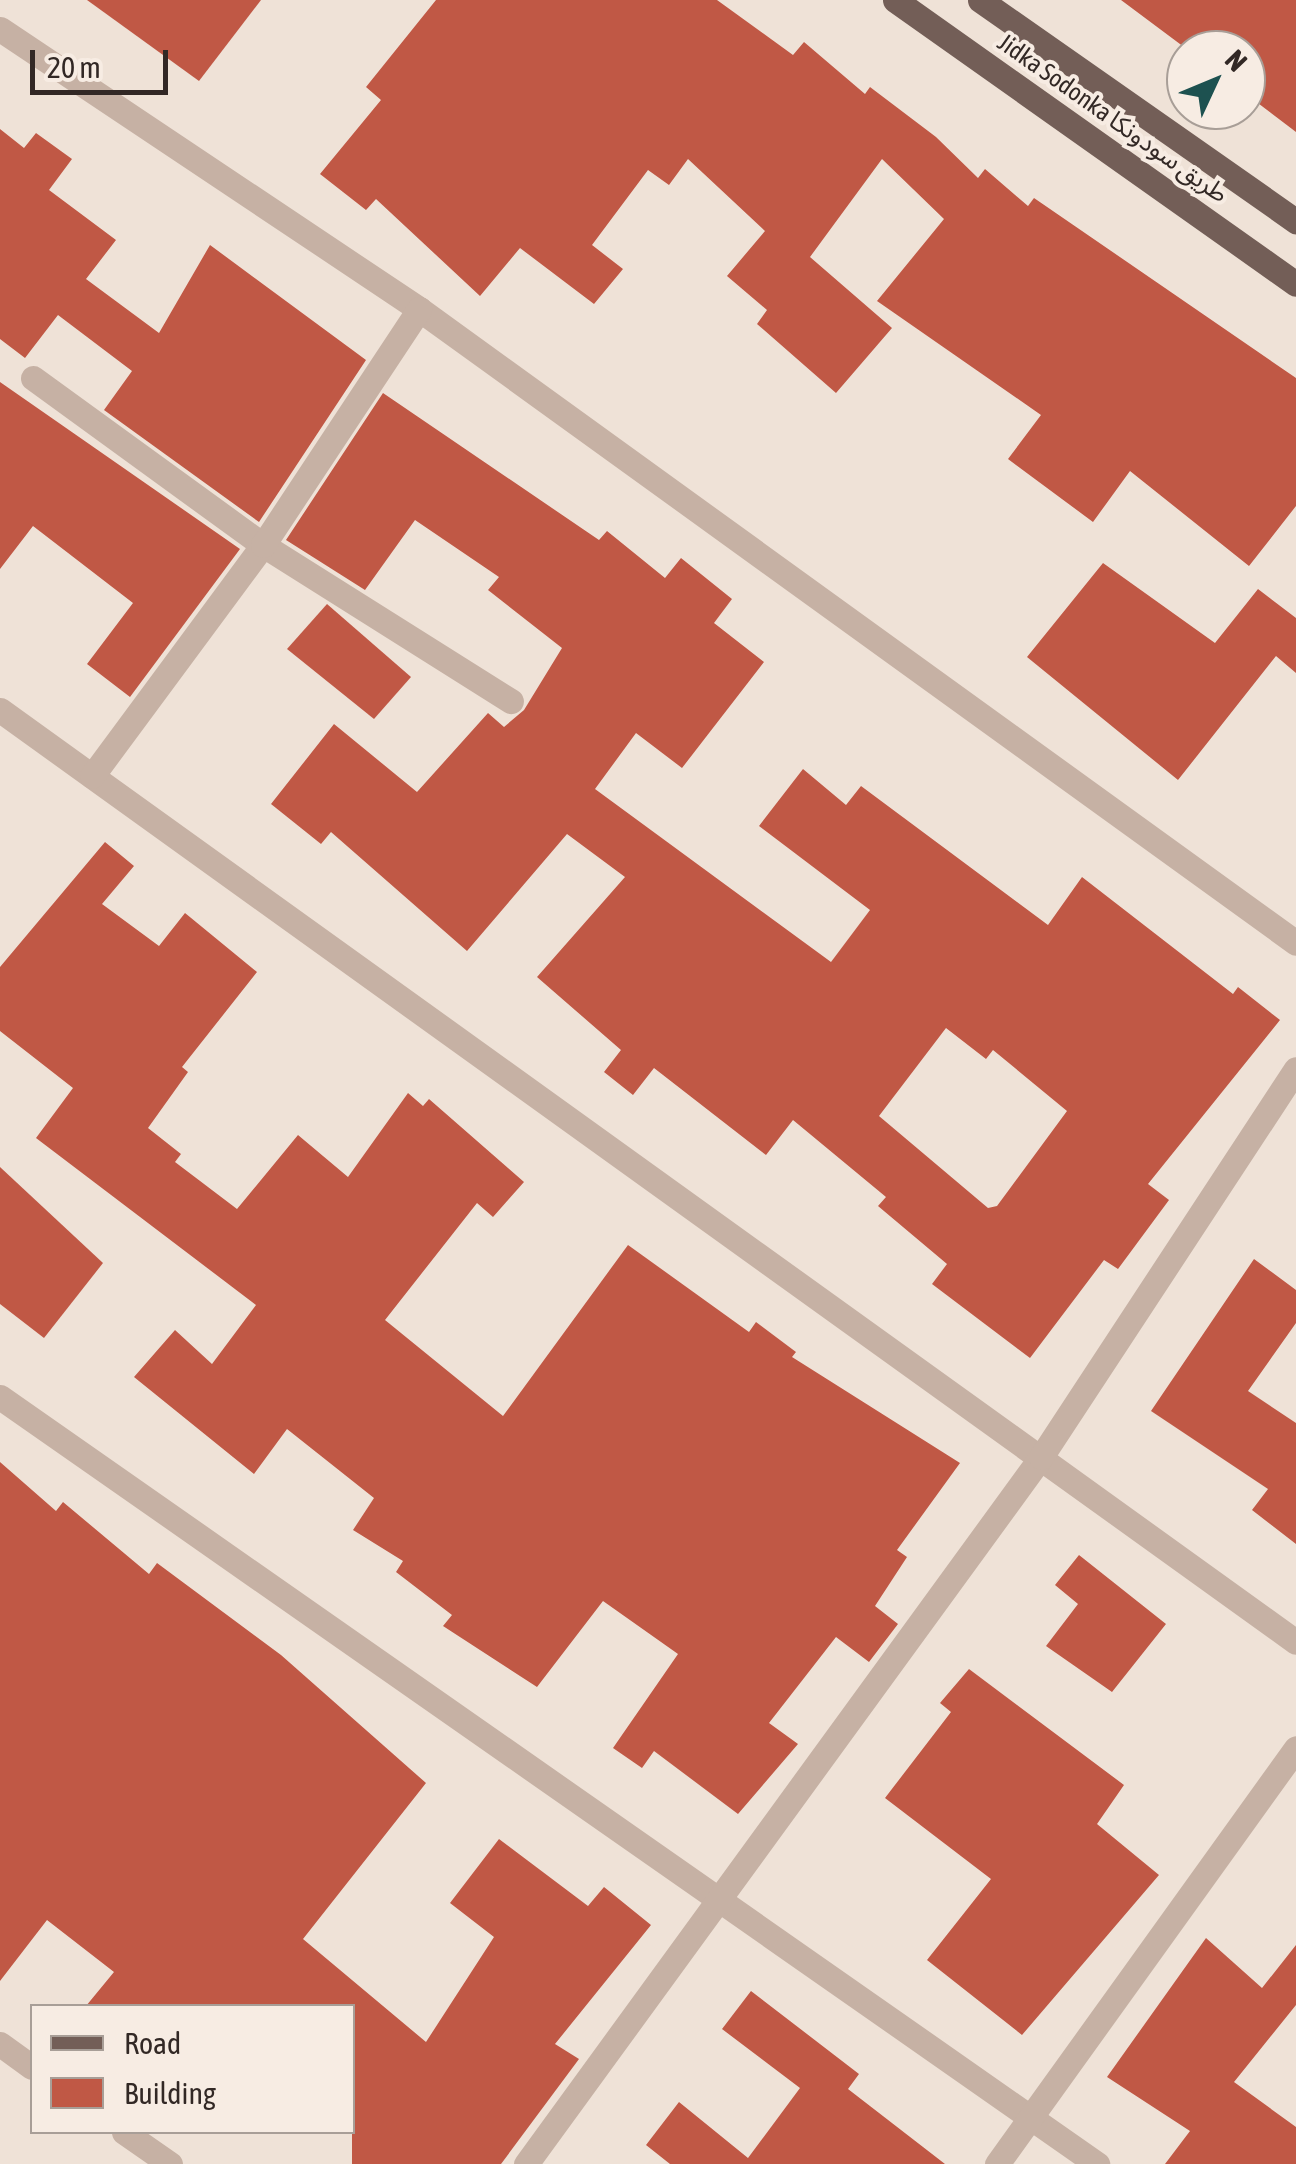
<!DOCTYPE html>
<meta charset="utf-8">
<style>
body{margin:0}
#map{position:relative;width:1296px;height:2164px;overflow:hidden;background:#efe2d7;font-family:"Asap Condensed","Noto Sans Arabic",sans-serif}
div>[style]{position:absolute}
[style*='--x']{left:calc(var(--x)*1px);top:calc(var(--y)*1px);width:calc(var(--w)*1px);rotate:calc(var(--a)*1deg)}
.building>*{inset:0;background:#c05845}
.minor>*{height:25px;margin:-12.5px;padding:0 12.5px;transform-origin:12.5px;border-radius:12.5px;background:#c6b1a4}
.major>*{height:25px;margin:-12.5px;padding:0 12.5px;transform-origin:12.5px;border-radius:12.5px;background:#735e57}
span{translate:-50% -50%;white-space:nowrap;text-align:center;line-height:1.15;-webkit-text-stroke:8px #f7ece3;paint-order:stroke}
.street-label{font-size:25px;color:#322825}
.legend{position:absolute;left:30px;top:2004px;width:325px;height:130px;box-sizing:border-box;background:#f7ece3;border:2px solid #a89e97;margin:0;padding:12px 18px;list-style:none;font-size:30px;color:#322825}
.legend li{display:flex;align-items:center;gap:20px;height:50px}
.legend b{width:50px;border:2px solid #a89e97}
.north{position:absolute;left:1166px;top:30px;width:100px;height:100px;box-sizing:border-box;background:#f7ece3;border:2px solid #a89e97;border-radius:50%;rotate:46deg;font-size:28px;font-weight:700;line-height:40px;text-align:center;color:#322825}
.north::after{content:'';display:block;margin:auto;width:35px;height:45px;background:#1d5150;clip-path:polygon(50% 0,100% 100%,50% 72%,0 100%)}
.scale{position:absolute;left:30px;top:50px;width:138px;height:45px;box-sizing:border-box;border:5px solid #322825;border-top:0;padding-left:12px;font-size:30px;line-height:35px;white-space:nowrap;color:#322825;-webkit-text-stroke:8px #f7ece3;paint-order:stroke}
</style>
<div id="map">
<div class="building">
<i style="clip-path:polygon(87px 0,261px 0,199px 81px)"></i>
<i style="clip-path:polygon(436px 0,717px 0,793px 55px,804px 42px,865px 94px,870px 87px,936px 137px,978px 178px,985px 169px,1028px 206px,1034px 198px,1296px 378px,1296px 506px,1249px 566px,1130px 471px,1093px 522px,1008px 459px,1041px 415px,877px 301px,944px 219px,882px 159px,810px 257px,892px 328px,836px 393px,757px 324px,767px 310px,727px 276px,765px 231px,688px 159px,669px 185px,648px 170px,592px 245px,623px 269px,594px 304px,520px 248px,480px 296px,376px 199px,366px 210px,320px 174px,381px 100px,366px 87px)"></i>
<i style="clip-path:polygon(1121px 0,1296px 0,1296px 132px,1246px 94px,1246px 50px,1188px 50px)"></i>
<i style="clip-path:polygon(0 129px,24px 148px,36px 133px,72px 159px,49px 190px,116px 240px,86px 279px,159px 333px,210px 245px,366px 360px,259px 522px,104px 410px,132px 371px,58px 315px,25px 358px,0 339px)"></i>
<i style="clip-path:polygon(0 382px,240px 549px,130px 697px,87px 664px,133px 603px,33px 526px,0 569px)"></i>
<i style="clip-path:polygon(evenodd,383px 393px,599px 540px,607px 531px,665px 578px,681px 558px,732px 599px,714px 623px,764px 662px,682px 768px,636px 733px,595px 789px,831px 962px,870px 910px,759px 826px,803px 769px,846px 805px,861px 786px,1048px 925px,1082px 877px,1233px 994px,1238px 987px,1280px 1020px,1148px 1184px,1169px 1200px,1118px 1269px,1104px 1260px,1030px 1358px,932px 1284px,947px 1264px,878px 1206px,886px 1197px,793px 1120px,766px 1155px,654px 1068px,633px 1095px,604px 1072px,621px 1050px,537px 977px,625px 877px,567px 834px,467px 951px,331px 832px,321px 844px,271px 804px,334px 724px,417px 792px,488px 713px,504px 727px,524px 710px,562px 648px,488px 590px,499px 577px,415px 520px,365px 590px,286px 540px,383px 393px,946px 1028px,986px 1059px,993px 1050px,1067px 1111px,997px 1206px,988px 1208px,879px 1116px,946px 1028px)"></i>
<i style="clip-path:polygon(1103px 563px,1215px 643px,1258px 589px,1296px 618px,1296px 673px,1276px 656px,1178px 780px,1027px 657px)"></i>
<i style="clip-path:polygon(327px 604px,411px 677px,374px 719px,287px 649px)"></i>
<i style="clip-path:polygon(105px 842px,134px 866px,102px 904px,159px 946px,185px 913px,257px 972px,182px 1067px,188px 1072px,148px 1128px,181px 1154px,175px 1162px,237px 1209px,298px 1135px,348px 1177px,408px 1093px,423px 1106px,429px 1099px,524px 1182px,493px 1217px,477px 1203px,385px 1320px,503px 1416px,628px 1245px,749px 1332px,756px 1322px,796px 1352px,792px 1357px,960px 1463px,897px 1550px,907px 1557px,875px 1606px,898px 1624px,869px 1662px,836px 1637px,769px 1723px,798px 1744px,738px 1814px,654px 1751px,642px 1768px,613px 1748px,678px 1654px,603px 1601px,537px 1687px,443px 1626px,452px 1615px,396px 1572px,403px 1561px,353px 1530px,374px 1498px,287px 1429px,254px 1474px,134px 1377px,175px 1330px,212px 1364px,256px 1305px,36px 1138px,73px 1088px,0 1031px,0 967px)"></i>
<i style="clip-path:polygon(0 1167px,103px 1263px,44px 1338px,0 1304px)"></i>
<i style="clip-path:polygon(1254px 1259px,1296px 1290px,1296px 1323px,1248px 1391px,1296px 1423px,1296px 1544px,1252px 1510px,1268px 1489px,1151px 1411px)"></i>
<i style="clip-path:polygon(0 1462px,56px 1511px,63px 1502px,149px 1574px,157px 1563px,281px 1655px,426px 1783px,303px 1939px,426px 2042px,494px 1937px,450px 1903px,499px 1839px,588px 1906px,604px 1887px,651px 1925px,555px 2044px,579px 2059px,501px 2164px,352px 2164px,352px 2006px,86px 2006px,114px 1972px,47px 1920px,0 1981px)"></i>
<i style="clip-path:polygon(1079px 1555px,1166px 1624px,1112px 1692px,1046px 1646px,1078px 1604px,1055px 1585px)"></i>
<i style="clip-path:polygon(969px 1669px,1124px 1785px,1097px 1824px,1159px 1875px,1022px 2035px,927px 1960px,991px 1879px,885px 1798px,951px 1712px,940px 1703px)"></i>
<i style="clip-path:polygon(1206px 1938px,1262px 1988px,1296px 1945px,1296px 2005px,1234px 2082px,1296px 2127px,1296px 2164px,1165px 2164px,1190px 2131px,1107px 2077px)"></i>
<i style="clip-path:polygon(751px 1991px,859px 2074px,848px 2089px,945px 2164px,670px 2164px,646px 2145px,679px 2102px,748px 2158px,800px 2088px,722px 2029px)"></i>
</div>
<div class="minor">
<i style="--x:0;--y:29;--w:504;--a:33.75"></i>
<i style="--x:419;--y:309;--w:1082;--a:35.86"></i>
<i style="--x:33;--y:378;--w:284;--a:36"></i>
<i style="--x:263;--y:545;--w:293;--a:32.2"></i>
<i style="--x:0;--y:710;--w:1596;--a:35.72"></i>
<i style="--x:92;--y:776;--w:287;--a:-53.5"></i>
<i style="--x:263;--y:545;--w:283;--a:-56.5"></i>
<i style="--x:0;--y:1397;--w:1339;--a:34.96"></i>
<i style="--x:0;--y:2044;--w:39;--a:36"></i>
<i style="--x:124;--y:2132;--w:56;--a:34.8"></i>
<i style="--x:526;--y:2164;--w:875;--a:-53.93"></i>
<i style="--x:1041;--y:1457;--w:464;--a:-56.7"></i>
<i style="--x:997;--y:2164;--w:512;--a:-54.29"></i>
</div>
<div class="major">
<i style="--x:895;--y:0;--w:491;--a:35.3"></i>
<i style="--x:980;--y:0;--w:386;--a:35"></i>
</div>
<div class="street-label">
<span style="left:1113px;top:118px;rotate:35deg">Jidka Sodonka طريق سودونكا</span>
</div>
<ul class="legend">
<li><b style="height:12px;background:#735e57"></b>Road</li>
<li><b style="height:28px;background:#c05845"></b>Building</li>
</ul>
<div class="north">N</div>
<div class="scale">20 m</div>
</div>
